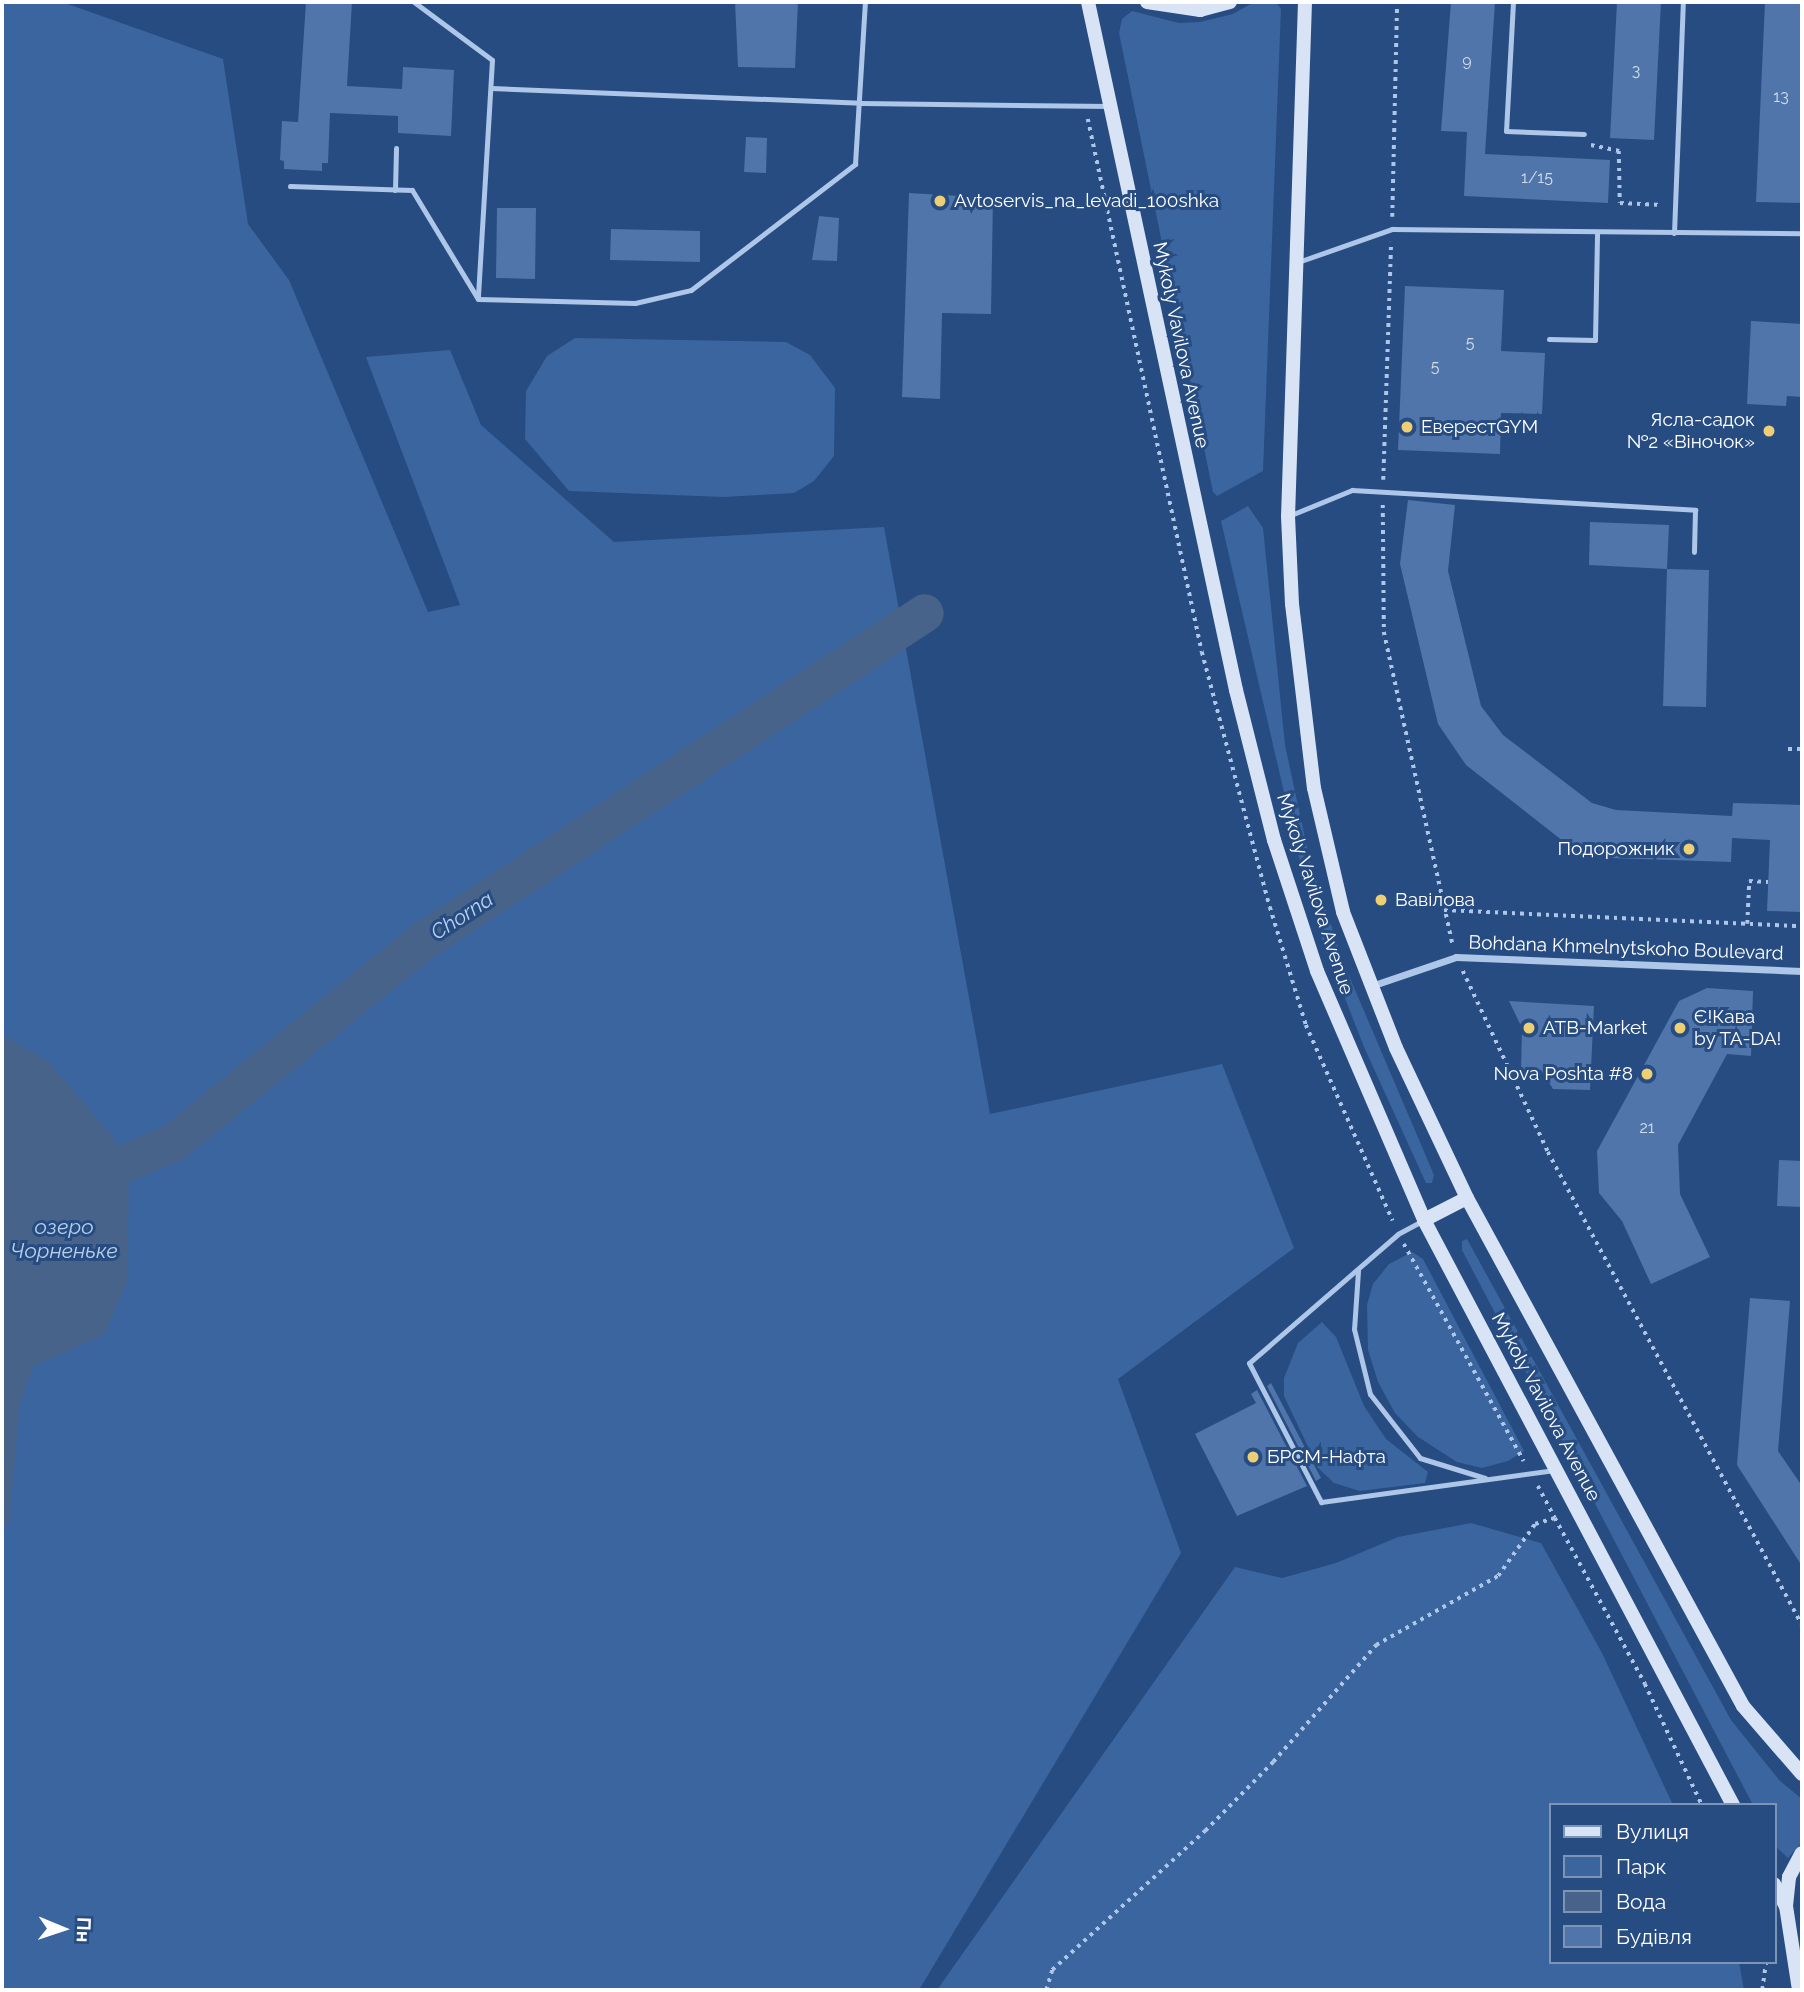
<!DOCTYPE html>
<meta charset="utf-8">
<style>
body{margin:0}
#map{position:relative;width:1804px;height:1992px;overflow:hidden;background:#264c82;font-family:Raleway,sans-serif}
div>[style]{position:absolute}
[style*='--x']{left:calc(var(--x)*1px);top:calc(var(--y)*1px);width:calc(var(--w)*1px);rotate:calc(var(--a)*1deg)}
.green>*{inset:0;background:#3b659f}
.water>*{inset:0;background:#486389}
.river>*{height:38px;margin:-19px;padding:0 19px;transform-origin:19px;border-radius:19px;background:#486389}
.building>*{inset:0;background:#4f75aa}
.path>*{height:3.5px;margin-top:-1.75px;transform-origin:0;background:repeating-linear-gradient(90deg,#aec6e7 0 3.5px,transparent 0 8.5px)}
.lane>*{height:5px;margin:-2.5px;padding:0 2.5px;transform-origin:2.5px;border-radius:2.5px;background:#aec6e7}
.street>*{height:7px;margin:-3.5px;padding:0 3.5px;transform-origin:3.5px;border-radius:3.5px;background:#aec6e7}
.secondary>*{height:14px;margin:-7px;padding:0 7px;transform-origin:7px;border-radius:7px;background:#d8e4f6}
.dots>*{width:19px;height:19px;translate:-50% -50%;box-sizing:border-box;border:4px solid #264c82;border-radius:50%}
span{translate:-50% -50%;white-space:nowrap;text-align:center;line-height:1.15;-webkit-text-stroke:6px #264c82;paint-order:stroke}
.number-label{font-size:16px;color:#d3dcea}
.number-label span{-webkit-text-stroke-width:0}
.poi-label{font-size:19px;color:#fff}
.left{translate:0 -50%;text-align:left}
.right{translate:-100% -50%;text-align:right}
.street-label{font-size:19px;color:#fff}
.water-label{font-size:21px;color:#bad1ee;font-style:italic}
.frame{position:absolute;inset:0;border:4px solid #fff;pointer-events:none}
.legend{position:absolute;left:1549px;top:1803px;width:228px;height:161px;box-sizing:border-box;background:#264c82;border:2px solid #7d94b4;margin:0;padding:9px 12px;list-style:none;font-size:21px;color:#fff}
.legend li{display:flex;align-items:center;gap:14px;height:35px}
.legend b{width:35px;border:2px solid #7d94b4}
.north{position:absolute;left:28px;top:1894px;width:70px;height:70px;-webkit-text-stroke:5px #264c82;paint-order:stroke;rotate:92deg;font-size:19px;font-weight:700;line-height:28px;text-align:center;color:#fff}
.north::after{content:'';display:block;margin:auto;width:24px;height:32px;background:#fff;clip-path:polygon(50% 0,100% 100%,50% 72%,0 100%)}
</style>
<div id="map">
<div class="green">
<i style="clip-path:polygon(2px 2px,62px 2px,223px 59px,248px 224px,289px 280px,428px 612px,460px 605px,366px 357px,450px 350px,481px 425px,614px 542px,884px 527px,990px 1114px,1222px 1064px,1294px 1248px,1118px 1379px,1181px 1553px,919px 1990px,2px 1990px)"></i>
<i style="clip-path:polygon(1254px 2px,1276px 2px,1281px 9px,1263px 471px,1217px 496px,1213px 492px,1119px 33px,1122px 19px,1132px 11px,1179px 23px,1200px 22px,1233px 14px)"></i>
<i style="clip-path:polygon(575px 338px,786px 342px,810px 355px,835px 388px,834px 456px,814px 481px,794px 493px,723px 497px,569px 491px,525px 439px,526px 391px,547px 356px)"></i>
<i style="clip-path:polygon(1248px 506px,1263px 528px,1285px 745px,1310px 861px,1344px 964px,1434px 1175px,1432px 1183px,1426px 1183px,1364px 1047px,1322px 939px,1300px 861px,1221px 521px)"></i>
<i style="clip-path:polygon(1467px 1239px,1731px 1720px,1780px 1781px,1802px 1799px,1802px 1842px,1788px 1858px,1774px 1845px,1774px 1805px,1753px 1805px,1462px 1250px,1462px 1241px)"></i>
<i style="clip-path:polygon(1412px 1252px,1423px 1259px,1524px 1451px,1508px 1461px,1482px 1468px,1457px 1462px,1418px 1437px,1395px 1413px,1378px 1382px,1368px 1350px,1367px 1305px,1373px 1284px,1389px 1264px)"></i>
<i style="clip-path:polygon(1322px 1322px,1336px 1337px,1364px 1406px,1386px 1439px,1428px 1472px,1425px 1483px,1360px 1491px,1334px 1483px,1318px 1468px,1284px 1396px,1284px 1378px,1298px 1343px)"></i>
<i style="clip-path:polygon(1471px 1523px,1541px 1543px,1602px 1653px,1673px 1805px,1550px 1805px,1550px 1962px,1739px 1962px,1744px 1990px,937px 1990px,1235px 1567px,1282px 1578px,1336px 1563px,1398px 1537px)"></i>
</div>
<div class="water">
<i style="clip-path:polygon(2px 1035px,49px 1062px,116px 1141px,129px 1168px,127px 1282px,104px 1335px,33px 1366px,20px 1403px,9px 1523px,2px 1530px)"></i>
</div>
<div class="river">
<i style="--x:2;--y:1215;--w:186;--a:-22.8"></i>
<i style="--x:173;--y:1143;--w:324;--a:-38.9"></i>
<i style="--x:425;--y:940;--w:597;--a:-33.18"></i>
</div>
<div class="building">
<i style="clip-path:polygon(306px 2px,352px 2px,347px 86px,402px 89px,403px 67px,454px 70px,451px 136px,398px 133px,398px 116px,330px 113px,328px 163px,322px 163px,322px 171px,284px 169px,284px 161px,280px 160px,282px 121px,298px 122px)"></i>
<i style="clip-path:polygon(735px 2px,798px 2px,795px 68px,738px 67px)"></i>
<i style="clip-path:polygon(1451px 2px,1495px 2px,1485px 154px,1610px 160px,1608px 203px,1464px 196px,1467px 132px,1441px 131px)"></i>
<i style="clip-path:polygon(1617px 2px,1661px 2px,1654px 140px,1610px 138px)"></i>
<i style="clip-path:polygon(1765px 2px,1802px 2px,1802px 203px,1756px 202px)"></i>
<i style="clip-path:polygon(746px 137px,767px 138px,766px 173px,744px 172px)"></i>
<i style="clip-path:polygon(909px 193px,993px 198px,991px 314px,942px 313px,940px 399px,902px 397px)"></i>
<i style="clip-path:polygon(497px 208px,536px 208px,535px 279px,496px 278px)"></i>
<i style="clip-path:polygon(819px 216px,839px 218px,837px 261px,812px 260px)"></i>
<i style="clip-path:polygon(611px 229px,700px 231px,700px 262px,610px 260px)"></i>
<i style="clip-path:polygon(1405px 286px,1504px 290px,1501px 351px,1545px 353px,1542px 414px,1501px 413px,1500px 454px,1398px 450px)"></i>
<i style="clip-path:polygon(1751px 321px,1802px 324px,1802px 397px,1787px 396px,1786px 406px,1747px 404px)"></i>
<i style="clip-path:polygon(1408px 500px,1455px 505px,1448px 571px,1481px 706px,1503px 735px,1592px 803px,1616px 810px,1732px 816px,1733px 803px,1802px 805px,1802px 912px,1767px 911px,1770px 840px,1732px 838px,1731px 862px,1611px 858px,1568px 845px,1466px 765px,1438px 724px,1400px 564px)"></i>
<i style="clip-path:polygon(1590px 522px,1669px 525px,1667px 569px,1589px 565px)"></i>
<i style="clip-path:polygon(1667px 569px,1709px 570px,1706px 707px,1663px 706px)"></i>
<i style="clip-path:polygon(1707px 988px,1753px 991px,1751px 1056px,1727px 1054px,1678px 1145px,1680px 1194px,1710px 1257px,1651px 1284px,1622px 1221px,1599px 1193px,1597px 1151px,1679px 1001px)"></i>
<i style="clip-path:polygon(1509px 1001px,1594px 1006px,1590px 1090px,1553px 1089px,1541px 1070px,1521px 1069px,1522px 1028px)"></i>
<i style="clip-path:polygon(1779px 1160px,1802px 1161px,1802px 1207px,1777px 1206px)"></i>
<i style="clip-path:polygon(1750px 1298px,1790px 1301px,1778px 1451px,1802px 1486px,1802px 1566px,1737px 1465px)"></i>
<i style="clip-path:polygon(1271px 1383px,1321px 1478px,1316px 1481px,1267px 1386px)"></i>
<i style="clip-path:polygon(1257px 1390px,1307px 1486px,1237px 1516px,1195px 1434px,1256px 1403px,1251px 1394px)"></i>
</div>
<div class="path">
<i style="--x:1088;--y:119;--w:545;--a:77.93"></i>
<i style="--x:1202;--y:652;--w:264;--a:75.1"></i>
<i style="--x:1270;--y:907;--w:123;--a:73"></i>
<i style="--x:1306;--y:1025;--w:214;--a:66.1"></i>
<i style="--x:1591;--y:145;--w:29;--a:12"></i>
<i style="--x:1619;--y:151;--w:52;--a:88.9"></i>
<i style="--x:1620;--y:203;--w:42;--a:2.7"></i>
<i style="--x:1392;--y:217;--w:215;--a:-88.7"></i>
<i style="--x:1383;--y:480;--w:238;--a:-88.1"></i>
<i style="--x:1383;--y:505;--w:127;--a:89.5"></i>
<i style="--x:1384;--y:632;--w:321;--a:77.6"></i>
<i style="--x:1788;--y:749;--w:14;--a:0"></i>
<i style="--x:1444;--y:910;--w:358;--a:2.6"></i>
<i style="--x:1747;--y:924;--w:43;--a:-87.3"></i>
<i style="--x:1749;--y:881;--w:19;--a:3"></i>
<i style="--x:1463;--y:971;--w:200;--a:64.8"></i>
<i style="--x:1548;--y:1152;--w:537;--a:61.76"></i>
<i style="--x:1404;--y:1244;--w:248;--a:61.1"></i>
<i style="--x:1538;--y:1486;--w:36;--a:62"></i>
<i style="--x:1046;--y:1990;--w:21;--a:-73"></i>
<i style="--x:1052;--y:1970;--w:207;--a:-42.3"></i>
<i style="--x:1205;--y:1831;--w:97;--a:-45.4"></i>
<i style="--x:1273;--y:1762;--w:156;--a:-48.6"></i>
<i style="--x:1376;--y:1645;--w:140;--a:-29.5"></i>
<i style="--x:1498;--y:1576;--w:64;--a:-54.6"></i>
<i style="--x:1535;--y:1524;--w:21;--a:-17"></i>
<i style="--x:1555;--y:1518;--w:189;--a:61.5"></i>
<i style="--x:1645;--y:1684;--w:134;--a:64.8"></i>
<i style="--x:1762;--y:1990;--w:28;--a:-82"></i>
</div>
<div class="lane">
<i style="--x:414;--y:2;--w:97;--a:36.6"></i>
<i style="--x:492;--y:60;--w:239;--a:93.4"></i>
<i style="--x:478;--y:299;--w:157;--a:1.5"></i>
<i style="--x:635;--y:303;--w:57;--a:-13.1"></i>
<i style="--x:691;--y:290;--w:207;--a:-37.5"></i>
<i style="--x:855;--y:164;--w:162;--a:-86.5"></i>
<i style="--x:1513;--y:2;--w:129;--a:93.1"></i>
<i style="--x:1506;--y:131;--w:78;--a:2.2"></i>
<i style="--x:491;--y:88;--w:370;--a:2.3"></i>
<i style="--x:861;--y:103;--w:249;--a:0.7"></i>
<i style="--x:290;--y:186;--w:122;--a:1.9"></i>
<i style="--x:412;--y:190;--w:127;--a:58.8"></i>
<i style="--x:395;--y:190;--w:42;--a:-88.6"></i>
<i style="--x:1674;--y:233;--w:231;--a:-87.8"></i>
<i style="--x:1298;--y:262;--w:100;--a:-19.3"></i>
<i style="--x:1392;--y:229;--w:410;--a:0.6"></i>
<i style="--x:1549;--y:339;--w:46;--a:1.2"></i>
<i style="--x:1595;--y:340;--w:108;--a:-88.9"></i>
<i style="--x:1291;--y:515;--w:66;--a:-22.3"></i>
<i style="--x:1352;--y:490;--w:344;--a:3.3"></i>
<i style="--x:1695;--y:510;--w:42;--a:91.4"></i>
<i style="--x:1422;--y:1221;--w:27;--a:152"></i>
<i style="--x:1398;--y:1234;--w:197;--a:139.1"></i>
<i style="--x:1249;--y:1363;--w:157;--a:62.6"></i>
<i style="--x:1321;--y:1502;--w:236;--a:-7.8"></i>
<i style="--x:1358;--y:1271;--w:58;--a:93.9"></i>
<i style="--x:1354;--y:1329;--w:67;--a:76.2"></i>
<i style="--x:1370;--y:1394;--w:81;--a:52"></i>
<i style="--x:1420;--y:1458;--w:68;--a:17.1"></i>
</div>
<div class="street">
<i style="--x:1371;--y:986;--w:90;--a:-18.8"></i>
<i style="--x:1456;--y:957;--w:346;--a:2.3"></i>
</div>
<div class="secondary">
<i style="--x:1088;--y:2;--w:704;--a:77.86"></i>
<i style="--x:1236;--y:690;--w:155;--a:75.8"></i>
<i style="--x:1274;--y:840;--w:138;--a:71.8"></i>
<i style="--x:1317;--y:971;--w:271;--a:66.7"></i>
<i style="--x:1424;--y:1220;--w:662;--a:62.16"></i>
<i style="--x:1147;--y:2;--w:54;--a:8.6"></i>
<i style="--x:1200;--y:10;--w:31;--a:-15"></i>
<i style="--x:1305;--y:2;--w:514;--a:91.89"></i>
<i style="--x:1288;--y:516;--w:88;--a:87.4"></i>
<i style="--x:1292;--y:604;--w:185;--a:83.2"></i>
<i style="--x:1314;--y:788;--w:127;--a:76.8"></i>
<i style="--x:1343;--y:912;--w:146;--a:68.7"></i>
<i style="--x:1396;--y:1048;--w:166;--a:64.7"></i>
<i style="--x:1467;--y:1198;--w:578;--a:61.48"></i>
<i style="--x:1743;--y:1706;--w:90;--a:49.1"></i>
<i style="--x:1424;--y:1220;--w:48;--a:-27.1"></i>
<i style="--x:1774;--y:1884;--w:24;--a:62"></i>
<i style="--x:1799;--y:1990;--w:85;--a:-98.8"></i>
<i style="--x:1786;--y:1906;--w:29;--a:-84"></i>
<i style="--x:1789;--y:1877;--w:27;--a:-62"></i>
</div>
<div class="dots">
<i style="left:940px;top:201px;background:#efcf74"></i>
<i style="left:1407px;top:427px;background:#efcf74"></i>
<i style="left:1769px;top:431px;background:#efcf74"></i>
<i style="left:1689px;top:849px;background:#efcf74"></i>
<i style="left:1381px;top:900px;background:#efcf74"></i>
<i style="left:1529px;top:1028px;background:#efcf74"></i>
<i style="left:1680px;top:1028px;background:#efcf74"></i>
<i style="left:1647px;top:1074px;background:#efcf74"></i>
<i style="left:1253px;top:1457px;background:#efcf74"></i>
</div>
<div class="number-label">
<span style="left:1467px;top:61px">9</span>
<span style="left:1636px;top:71px">3</span>
<span style="left:1781px;top:97px">13</span>
<span style="left:1537px;top:178px">1/15</span>
<span style="left:1470px;top:343px">5</span>
<span style="left:1435px;top:367px">5</span>
<span style="left:1647px;top:1128px">21</span>
</div>
<div class="poi-label">
<span class="left" style="left:954px;top:201px">Avtoservis_na_levadi_100shka</span>
<span class="right" style="left:1755px;top:431px">Ясла-садок<br>№2 «Віночок»</span>
<span class="left" style="left:1421px;top:427px">ЕверестGYM</span>
<span class="right" style="left:1675px;top:849px">Подорожник</span>
<span class="left" style="left:1395px;top:900px">Вавілова</span>
<span class="left" style="left:1694px;top:1028px">Є!Кава<br>by TA-DA!</span>
<span class="left" style="left:1543px;top:1028px">ATB-Market</span>
<span class="right" style="left:1633px;top:1074px">Nova Poshta #8</span>
<span class="left" style="left:1267px;top:1457px">БРСМ-Нафта</span>
</div>
<div class="street-label">
<span style="left:1181px;top:345px;rotate:78deg">Mykoly Vavilova Avenue</span>
<span style="left:1315px;top:894px;rotate:72deg">Mykoly Vavilova Avenue</span>
<span style="left:1626px;top:948px;rotate:2deg">Bohdana Khmelnytskoho Boulevard</span>
<span style="left:1546px;top:1407px;rotate:62deg">Mykoly Vavilova Avenue</span>
</div>
<div class="water-label">
<span style="left:462px;top:916px;rotate:-33deg">Chorna</span>
<span style="left:64px;top:1239px">озеро<br>Чорненьке</span>
</div>
<div class="frame"></div>
<ul class="legend">
<li><b style="height:9px;background:#d8e4f6"></b>Вулиця</li>
<li><b style="height:19px;background:#3b659f"></b>Парк</li>
<li><b style="height:19px;background:#486389"></b>Вода</li>
<li><b style="height:19px;background:#4f75aa"></b>Будівля</li>
</ul>
<div class="north">Пн</div>
</div>
